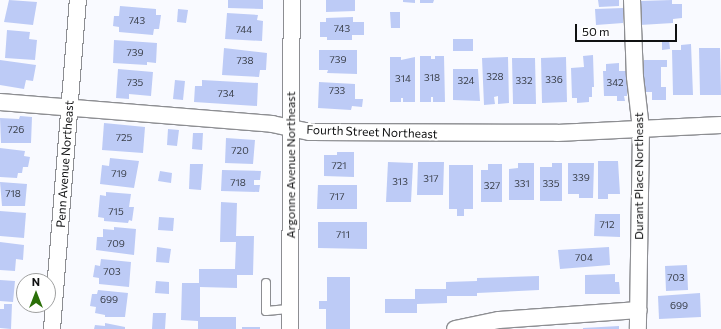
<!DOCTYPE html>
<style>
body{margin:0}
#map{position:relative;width:721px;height:329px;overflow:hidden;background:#f9faff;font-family:Commissioner,sans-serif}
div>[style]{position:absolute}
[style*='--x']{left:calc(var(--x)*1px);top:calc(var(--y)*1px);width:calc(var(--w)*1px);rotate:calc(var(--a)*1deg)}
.building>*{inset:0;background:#bdcbf6}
.roads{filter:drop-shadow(1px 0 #8d8e92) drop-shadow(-1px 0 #8d8e92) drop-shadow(0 1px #8d8e92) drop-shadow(0 -1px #8d8e92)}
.lane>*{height:8px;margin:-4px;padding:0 4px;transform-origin:4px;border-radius:4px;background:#fff}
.street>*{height:16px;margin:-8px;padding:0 8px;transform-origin:8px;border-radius:8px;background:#fff}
span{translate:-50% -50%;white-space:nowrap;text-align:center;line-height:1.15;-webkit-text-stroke:4px #fff;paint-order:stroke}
.number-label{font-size:10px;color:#3b404b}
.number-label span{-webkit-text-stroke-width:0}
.street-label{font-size:12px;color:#101112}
.north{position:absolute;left:16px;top:273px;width:40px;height:40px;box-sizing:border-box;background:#fff;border:1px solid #9fa0a0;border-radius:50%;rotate:0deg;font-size:11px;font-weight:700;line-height:16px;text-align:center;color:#101112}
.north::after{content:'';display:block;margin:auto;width:14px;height:18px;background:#2b6f09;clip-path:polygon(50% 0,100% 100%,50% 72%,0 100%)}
.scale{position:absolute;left:575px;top:24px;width:102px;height:18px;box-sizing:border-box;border:2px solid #101112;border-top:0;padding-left:5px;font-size:12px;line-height:14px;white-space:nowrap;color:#101112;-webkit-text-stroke:3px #fff;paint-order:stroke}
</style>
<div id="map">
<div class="building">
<i style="clip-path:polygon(9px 0,37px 2px,33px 25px,4px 22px)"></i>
<i style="clip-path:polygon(228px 0,263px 0,263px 9px,228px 8px)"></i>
<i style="clip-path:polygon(326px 0,355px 0,355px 11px,326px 12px)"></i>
<i style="clip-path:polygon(403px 0,415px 0,415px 3px,403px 2px)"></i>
<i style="clip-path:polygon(420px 0,434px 0,433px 3px,420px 3px)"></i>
<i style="clip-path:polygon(598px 0,619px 0,619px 6px,599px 7px)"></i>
<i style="clip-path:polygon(672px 0,672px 4px,682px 4px,682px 18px,673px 19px,673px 23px,640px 25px,639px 1px)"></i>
<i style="clip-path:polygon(120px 6px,156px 9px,156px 15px,161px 15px,159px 29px,154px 29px,153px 35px,119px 32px,119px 27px,113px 26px,114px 16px,119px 16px)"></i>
<i style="clip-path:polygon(623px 8px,623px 23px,596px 25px,595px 9px)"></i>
<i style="clip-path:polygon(178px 9px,188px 10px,186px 23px,177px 22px)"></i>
<i style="clip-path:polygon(390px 12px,400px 12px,400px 28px,391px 28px)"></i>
<i style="clip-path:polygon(227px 13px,258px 15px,257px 20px,263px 21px,262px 41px,225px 39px)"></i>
<i style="clip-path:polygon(353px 17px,353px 22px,364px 22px,364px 35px,352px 35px,352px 40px,327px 40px,327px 37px,320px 37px,320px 22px,326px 22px,326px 18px)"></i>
<i style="clip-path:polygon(7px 30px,30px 32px,29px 39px,37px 40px,35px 60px,5px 58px)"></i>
<i style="clip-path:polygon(453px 39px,473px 39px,473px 51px,453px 51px)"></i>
<i style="clip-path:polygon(114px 40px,157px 43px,156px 63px,147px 62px,147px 65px,113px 63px)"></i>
<i style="clip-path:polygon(669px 40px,670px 49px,662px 50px,662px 41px)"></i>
<i style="clip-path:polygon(691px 44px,693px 95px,673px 95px,672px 50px,681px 50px,681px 45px)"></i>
<i style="clip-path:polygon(224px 48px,267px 53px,266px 70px,260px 70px,259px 77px,222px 75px)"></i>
<i style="clip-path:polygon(699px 48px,720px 48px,721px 95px,700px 95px)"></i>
<i style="clip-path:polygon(319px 50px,357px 50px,357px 74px,327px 73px,328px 70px,319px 70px)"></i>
<i style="clip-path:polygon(593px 55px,594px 87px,592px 87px,592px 97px,589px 97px,589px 102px,577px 103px,577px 98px,572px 98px,571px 68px,584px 67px,583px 56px)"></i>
<i style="clip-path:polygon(420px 56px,431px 56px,431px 59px,435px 59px,435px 56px,444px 56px,445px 102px,433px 102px,433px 97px,431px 97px,431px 102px,420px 102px)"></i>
<i style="clip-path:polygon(390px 57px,401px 57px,401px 60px,415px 57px,415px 102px,403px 102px,403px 98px,401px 98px,401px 102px,390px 102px)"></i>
<i style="clip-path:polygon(508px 57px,509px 103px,498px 104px,498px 96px,494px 97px,495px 104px,484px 105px,482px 58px)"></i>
<i style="clip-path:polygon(566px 57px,567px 102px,542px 103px,541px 58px)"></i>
<i style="clip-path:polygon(512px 58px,535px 58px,536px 104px,513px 104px)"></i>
<i style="clip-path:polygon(0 60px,36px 65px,33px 81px,26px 80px,24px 89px,0 85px)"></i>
<i style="clip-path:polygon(644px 60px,667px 60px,667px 67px,661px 67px,661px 87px,666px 87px,666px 100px,652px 100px,652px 92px,644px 92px,644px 82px,642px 82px)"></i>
<i style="clip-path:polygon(619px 63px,619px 71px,627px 71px,627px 96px,624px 96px,625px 101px,617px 101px,617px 96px,604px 96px,603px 71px,606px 71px,606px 64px)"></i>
<i style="clip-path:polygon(118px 69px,153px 72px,151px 96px,129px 94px,129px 99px,116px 98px)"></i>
<i style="clip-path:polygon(453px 69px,478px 69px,480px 101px,453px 100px)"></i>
<i style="clip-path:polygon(175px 80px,185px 81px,183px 100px,173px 99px)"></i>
<i style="clip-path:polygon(202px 80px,258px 83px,257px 106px,194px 102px,195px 86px,202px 86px)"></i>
<i style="clip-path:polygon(319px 82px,355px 84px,355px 99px,363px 99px,362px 107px,352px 106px,351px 110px,318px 108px)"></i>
<i style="clip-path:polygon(20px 116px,32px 117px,31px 143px,1px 143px,0 118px,19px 119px)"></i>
<i style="clip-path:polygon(104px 123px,145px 127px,143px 153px,102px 150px)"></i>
<i style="clip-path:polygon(168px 129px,179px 130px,177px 146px,167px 145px)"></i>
<i style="clip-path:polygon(193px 133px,203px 133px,202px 150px,192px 149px)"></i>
<i style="clip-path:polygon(226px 138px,255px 140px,253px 164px,225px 163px)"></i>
<i style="clip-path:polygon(0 148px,25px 151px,24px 156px,30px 157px,28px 167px,23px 167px,22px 173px,18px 173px,17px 178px,0 177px)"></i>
<i style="clip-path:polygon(337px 152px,354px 152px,354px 177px,324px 176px,324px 155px,337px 155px)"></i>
<i style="clip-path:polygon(110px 158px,139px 161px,134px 188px,100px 184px,102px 165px,109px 166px)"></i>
<i style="clip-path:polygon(598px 161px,618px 161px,620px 194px,608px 194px,608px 199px,598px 199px)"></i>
<i style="clip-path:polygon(388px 162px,413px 163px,411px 202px,386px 202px)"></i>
<i style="clip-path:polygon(418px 162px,444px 162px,443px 195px,417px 195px)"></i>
<i style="clip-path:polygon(518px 163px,534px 163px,534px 200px,509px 200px,509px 169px,518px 168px)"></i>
<i style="clip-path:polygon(552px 163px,562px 163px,562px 201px,540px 201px,540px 167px,552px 167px)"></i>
<i style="clip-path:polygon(568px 163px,594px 163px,593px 198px,579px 198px,579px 194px,568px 194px)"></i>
<i style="clip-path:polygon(190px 164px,203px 164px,201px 190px,189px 189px)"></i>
<i style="clip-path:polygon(488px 164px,502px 164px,502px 202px,481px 202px,481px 170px,488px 170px)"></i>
<i style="clip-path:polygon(449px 165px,473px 165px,473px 209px,464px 209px,464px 216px,457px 216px,457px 209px,449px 209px)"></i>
<i style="clip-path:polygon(222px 170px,261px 171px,260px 180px,254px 180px,254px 185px,260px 185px,259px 192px,221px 191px)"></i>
<i style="clip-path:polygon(160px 171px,172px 173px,171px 183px,158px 181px)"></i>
<i style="clip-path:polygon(0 182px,27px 184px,25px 206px,2px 206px)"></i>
<i style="clip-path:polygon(318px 185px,357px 185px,357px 209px,317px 209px)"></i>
<i style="clip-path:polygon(106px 192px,131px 194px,129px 207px,134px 207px,132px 221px,129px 220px,128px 223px,104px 221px,104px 218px,98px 217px,100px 195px,106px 196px)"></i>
<i style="clip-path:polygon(221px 202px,237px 203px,236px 236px,254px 236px,253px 275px,237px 275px,237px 288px,200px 287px,200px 317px,236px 317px,236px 329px,198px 329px,198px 321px,181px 320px,182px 283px,199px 283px,199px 269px,235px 269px,236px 242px,220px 242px)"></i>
<i style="clip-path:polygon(0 211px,26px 213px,24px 238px,0 236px)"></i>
<i style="clip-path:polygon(595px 214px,620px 214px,620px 237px,594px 236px)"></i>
<i style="clip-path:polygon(159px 217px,174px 218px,173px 231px,158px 230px)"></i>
<i style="clip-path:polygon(318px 222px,367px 222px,367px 249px,318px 248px)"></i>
<i style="clip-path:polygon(114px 227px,136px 229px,134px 255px,96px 250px,97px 237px,103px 237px,103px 229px,114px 230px)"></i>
<i style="clip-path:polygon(0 242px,24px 245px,23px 260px,16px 259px,15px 271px,0 270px)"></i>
<i style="clip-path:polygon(157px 247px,171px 249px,169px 263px,156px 262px)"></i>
<i style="clip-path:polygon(609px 247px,610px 265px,560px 269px,558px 250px)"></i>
<i style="clip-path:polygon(101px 259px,131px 262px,129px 287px,99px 284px,99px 278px,93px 277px,95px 265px,100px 266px)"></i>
<i style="clip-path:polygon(687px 265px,688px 290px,666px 291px,665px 266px)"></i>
<i style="clip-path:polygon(615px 274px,615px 282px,619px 282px,620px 294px,585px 294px,585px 275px)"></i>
<i style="clip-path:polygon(539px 276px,539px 290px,477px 293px,477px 296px,447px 296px,447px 303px,417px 304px,417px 313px,385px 313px,385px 299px,415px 299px,415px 289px,446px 289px,446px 282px,477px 281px,477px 278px)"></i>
<i style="clip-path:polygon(327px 277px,350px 277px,350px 329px,326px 329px,326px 309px,319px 309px,319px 301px,327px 301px)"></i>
<i style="clip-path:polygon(0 280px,15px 281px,13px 302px,0 301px)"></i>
<i style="clip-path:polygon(156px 281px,169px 282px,169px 294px,155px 293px)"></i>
<i style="clip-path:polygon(98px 290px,128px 293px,125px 317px,105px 317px,105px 315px,95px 313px,96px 307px,90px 306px,92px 294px,97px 294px)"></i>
<i style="clip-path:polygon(700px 293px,701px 317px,659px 319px,658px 296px)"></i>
<i style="clip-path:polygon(4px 304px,12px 304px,11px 329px,0 328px,0 309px,4px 309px)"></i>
<i style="clip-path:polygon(153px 313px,166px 313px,165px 329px,152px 329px)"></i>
<i style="clip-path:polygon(105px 323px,125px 327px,125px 329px,94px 329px,95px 325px,105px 326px)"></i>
<i style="clip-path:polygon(619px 326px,619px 329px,583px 329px,583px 328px)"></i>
<i style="clip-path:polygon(242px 327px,260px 327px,260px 329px,242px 329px)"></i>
</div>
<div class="roads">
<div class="lane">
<i style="--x:266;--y:283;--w:28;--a:90"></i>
<i style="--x:266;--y:311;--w:25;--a:-5"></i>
</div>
<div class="street">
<i style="--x:632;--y:0;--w:77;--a:87.8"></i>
<i style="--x:635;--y:77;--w:52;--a:83.4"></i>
<i style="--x:641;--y:129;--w:200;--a:90.9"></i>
<i style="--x:0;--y:102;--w:273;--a:4.6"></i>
<i style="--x:272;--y:124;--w:39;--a:12"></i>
<i style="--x:310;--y:132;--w:247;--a:0.2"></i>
<i style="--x:557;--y:133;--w:164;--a:-2.8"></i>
<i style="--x:52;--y:329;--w:330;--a:-85.5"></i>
<i style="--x:290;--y:329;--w:329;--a:-89.7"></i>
<i style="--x:455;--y:329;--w:45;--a:-11.6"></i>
<i style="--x:499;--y:320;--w:140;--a:-4.1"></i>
</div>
</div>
<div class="number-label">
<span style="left:137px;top:21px">743</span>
<span style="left:342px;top:29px">743</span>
<span style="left:244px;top:30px">744</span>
<span style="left:135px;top:53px">739</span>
<span style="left:338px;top:60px">739</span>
<span style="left:245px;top:61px">738</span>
<span style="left:495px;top:77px">328</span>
<span style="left:432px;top:78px">318</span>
<span style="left:403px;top:79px">314</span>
<span style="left:554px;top:80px">336</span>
<span style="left:466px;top:81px">324</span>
<span style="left:524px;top:81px">332</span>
<span style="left:135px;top:83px">735</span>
<span style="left:615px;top:83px">342</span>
<span style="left:337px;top:91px">733</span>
<span style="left:226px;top:94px">734</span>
<span style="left:16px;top:130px">726</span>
<span style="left:124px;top:138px">725</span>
<span style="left:240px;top:151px">720</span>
<span style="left:339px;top:166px">721</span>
<span style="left:119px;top:174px">719</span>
<span style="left:581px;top:178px">339</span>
<span style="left:431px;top:179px">317</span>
<span style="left:400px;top:182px">313</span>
<span style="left:238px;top:183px">718</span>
<span style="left:522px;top:184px">331</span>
<span style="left:551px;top:184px">335</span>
<span style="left:492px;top:186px">327</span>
<span style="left:13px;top:194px">718</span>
<span style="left:337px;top:197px">717</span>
<span style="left:116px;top:212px">715</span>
<span style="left:607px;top:225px">712</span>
<span style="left:343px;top:235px">711</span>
<span style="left:116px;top:244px">709</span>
<span style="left:584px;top:258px">704</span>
<span style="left:112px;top:272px">703</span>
<span style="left:676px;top:278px">703</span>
<span style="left:109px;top:300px">699</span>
<span style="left:679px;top:306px">699</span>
</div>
<div class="street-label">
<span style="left:372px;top:132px;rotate:2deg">Fourth Street Northeast</span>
<span style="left:65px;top:164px;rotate:-86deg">Penn Avenue Northeast</span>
<span style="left:291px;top:165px;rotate:-90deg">Argonne Avenue Northeast</span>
<span style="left:639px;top:176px;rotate:-90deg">Durant Place Northeast</span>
</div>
<div class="north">N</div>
<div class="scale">50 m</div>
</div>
